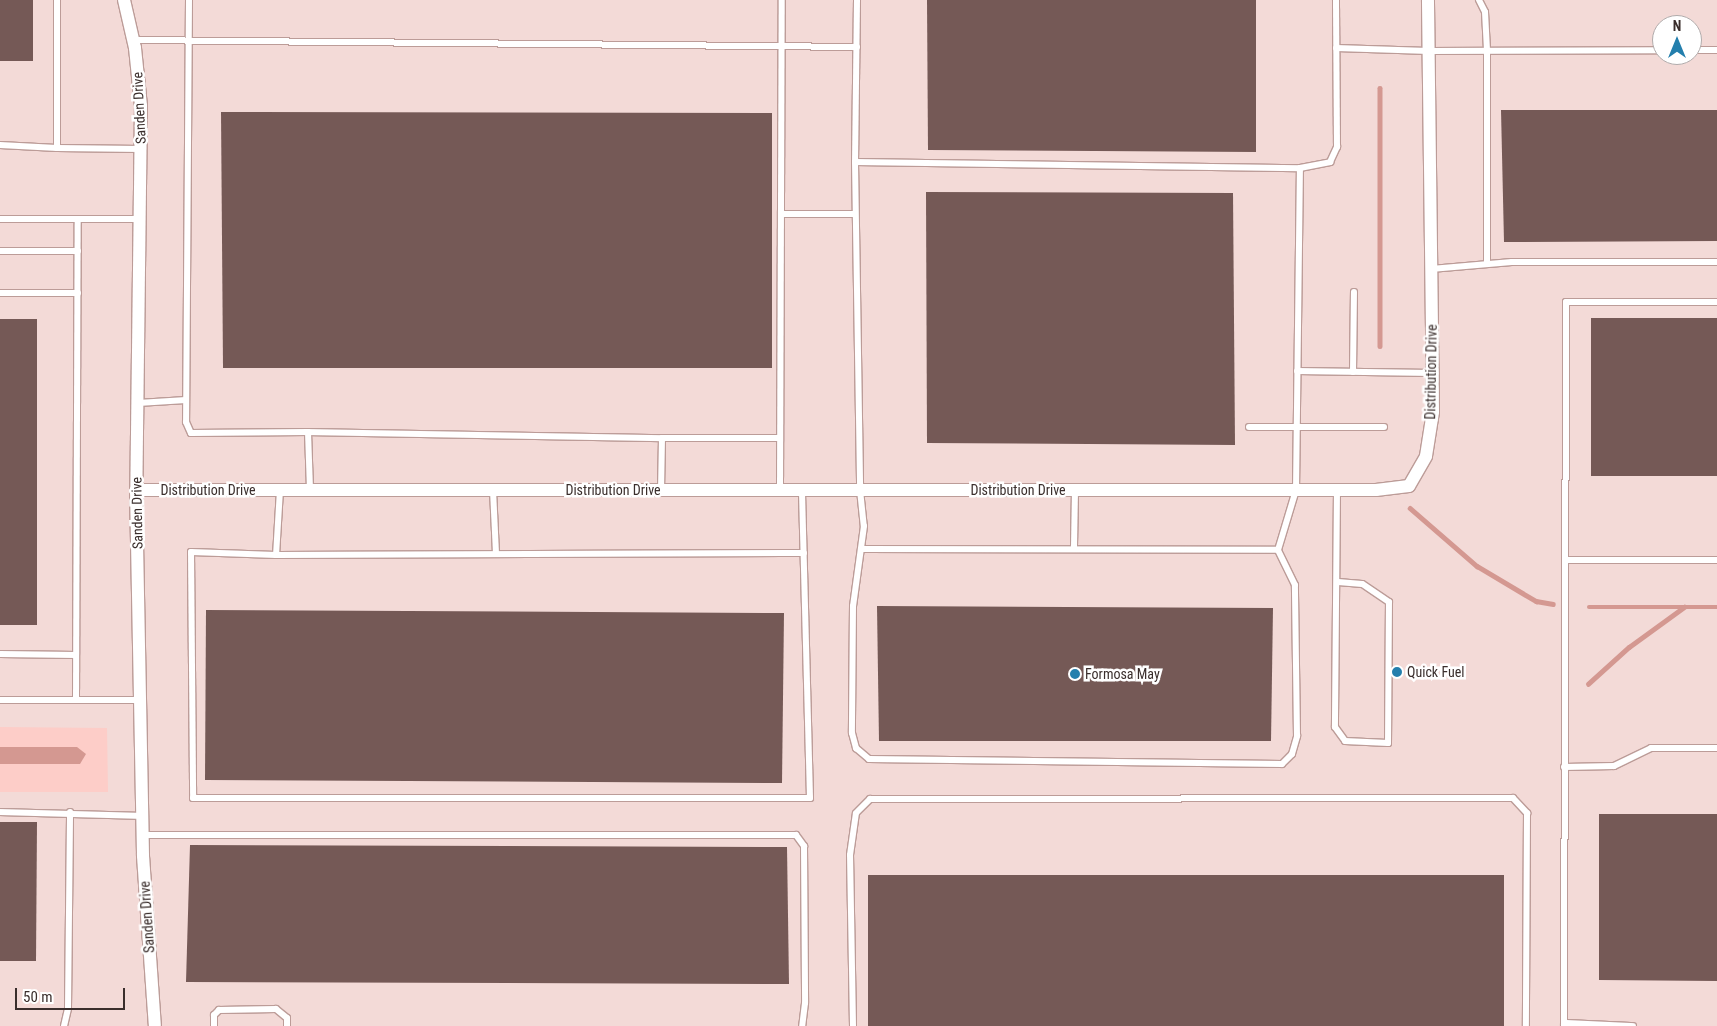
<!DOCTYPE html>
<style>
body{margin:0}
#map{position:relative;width:1717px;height:1026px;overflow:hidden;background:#feeae7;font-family:"Roboto Condensed",sans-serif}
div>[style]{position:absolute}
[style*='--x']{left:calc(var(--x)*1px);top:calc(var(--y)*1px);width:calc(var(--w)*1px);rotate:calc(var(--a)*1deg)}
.built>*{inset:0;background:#f3dad7}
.green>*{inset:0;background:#fdcdc8}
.water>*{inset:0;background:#d49891}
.stream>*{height:4.5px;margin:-2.25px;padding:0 2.25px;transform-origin:2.25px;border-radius:2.25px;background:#d49891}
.building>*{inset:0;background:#755956}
.roads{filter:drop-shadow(1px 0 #bc9c98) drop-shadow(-1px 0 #bc9c98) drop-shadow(0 1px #bc9c98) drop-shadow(0 -1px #bc9c98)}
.lane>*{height:6px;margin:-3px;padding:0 3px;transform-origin:3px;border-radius:3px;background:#fff}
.street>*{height:12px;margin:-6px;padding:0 6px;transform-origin:6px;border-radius:6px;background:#fff}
.dots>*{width:14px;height:14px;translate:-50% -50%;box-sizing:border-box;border:2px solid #fff;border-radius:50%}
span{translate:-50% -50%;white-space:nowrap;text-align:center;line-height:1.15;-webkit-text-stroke:5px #fff;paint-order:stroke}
.street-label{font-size:14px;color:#3a2e2c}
.poi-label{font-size:14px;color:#3a2e2c}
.left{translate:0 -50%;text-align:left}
.north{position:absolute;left:1652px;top:15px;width:50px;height:50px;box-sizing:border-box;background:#fff;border:1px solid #b0abab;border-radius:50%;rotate:0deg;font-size:14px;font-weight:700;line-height:20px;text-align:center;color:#3a2e2c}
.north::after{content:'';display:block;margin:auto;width:18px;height:22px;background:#247fad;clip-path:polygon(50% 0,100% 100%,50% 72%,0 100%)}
.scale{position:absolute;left:15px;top:988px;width:110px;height:22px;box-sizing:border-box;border:2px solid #3a2e2c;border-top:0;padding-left:6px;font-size:15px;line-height:18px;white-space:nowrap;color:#3a2e2c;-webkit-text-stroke:4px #fff;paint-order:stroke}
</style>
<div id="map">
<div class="built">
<i style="clip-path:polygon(evenodd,0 0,1717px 0,1717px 1026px,0 1026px,0 0,1662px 25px,1692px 25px,1692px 55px,1662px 55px,1662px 25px)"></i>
</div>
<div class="green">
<i style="clip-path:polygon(0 727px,107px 728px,108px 792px,0 792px)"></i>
</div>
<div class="water">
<i style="clip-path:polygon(0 747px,77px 747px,86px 754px,80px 764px,0 764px)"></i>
</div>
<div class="stream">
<i style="--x:1380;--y:88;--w:258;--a:90"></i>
<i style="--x:1410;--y:508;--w:89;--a:40.9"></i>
<i style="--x:1477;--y:566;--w:69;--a:30.7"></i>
<i style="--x:1536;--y:601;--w:17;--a:10"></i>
<i style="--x:1589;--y:607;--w:128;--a:0"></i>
<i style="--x:1588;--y:684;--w:55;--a:-42.1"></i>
<i style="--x:1629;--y:647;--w:68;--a:-36"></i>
</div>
<div class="building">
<i style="clip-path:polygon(0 0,33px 0,33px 61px,0 61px)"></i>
<i style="clip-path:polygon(927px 0,1256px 0,1256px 152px,928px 150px)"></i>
<i style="clip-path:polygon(1501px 110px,1717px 110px,1717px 241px,1504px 242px)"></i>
<i style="clip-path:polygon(221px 112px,772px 113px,772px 368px,223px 368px)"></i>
<i style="clip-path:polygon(926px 192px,1233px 193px,1235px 445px,927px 443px)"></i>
<i style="clip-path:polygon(1591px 318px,1717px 318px,1717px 476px,1591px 476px)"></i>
<i style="clip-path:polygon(0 319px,37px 319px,37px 625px,0 625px)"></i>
<i style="clip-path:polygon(877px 606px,1273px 608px,1271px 741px,879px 741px)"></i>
<i style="clip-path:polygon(206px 610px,784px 613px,782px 783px,205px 780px)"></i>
<i style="clip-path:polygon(1599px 814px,1717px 814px,1717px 981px,1599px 980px)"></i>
<i style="clip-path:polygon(0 822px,37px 822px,36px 961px,0 961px)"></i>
<i style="clip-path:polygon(190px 845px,787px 847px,789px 984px,186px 982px)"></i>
<i style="clip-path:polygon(868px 875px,1504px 875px,1504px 1026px,868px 1026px)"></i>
</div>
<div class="roads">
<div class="lane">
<i style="--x:57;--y:0;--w:148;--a:90"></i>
<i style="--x:57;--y:148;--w:84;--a:0.7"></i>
<i style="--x:189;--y:0;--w:422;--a:90.4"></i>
<i style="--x:186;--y:422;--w:12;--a:66"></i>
<i style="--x:191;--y:433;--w:117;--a:-0.5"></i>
<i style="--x:308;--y:432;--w:58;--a:88"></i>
<i style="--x:857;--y:0;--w:162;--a:90.7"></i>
<i style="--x:855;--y:162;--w:445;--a:0.8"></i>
<i style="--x:1300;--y:168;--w:31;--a:-11"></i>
<i style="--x:1330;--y:162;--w:17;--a:-65"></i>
<i style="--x:1337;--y:147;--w:147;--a:-90.4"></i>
<i style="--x:1479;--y:0;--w:13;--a:63"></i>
<i style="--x:1485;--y:12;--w:39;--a:87"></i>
<i style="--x:1487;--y:51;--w:213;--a:90"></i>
<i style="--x:133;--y:40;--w:724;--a:0.55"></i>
<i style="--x:1336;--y:48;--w:93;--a:1.8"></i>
<i style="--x:1429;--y:51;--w:233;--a:-0.2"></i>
<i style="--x:1692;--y:50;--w:25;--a:0"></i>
<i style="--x:0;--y:145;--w:57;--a:3"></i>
<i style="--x:855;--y:162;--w:328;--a:89.1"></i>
<i style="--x:860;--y:490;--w:36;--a:84"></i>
<i style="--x:864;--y:526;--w:81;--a:97.8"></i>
<i style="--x:853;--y:606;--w:127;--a:90.5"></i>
<i style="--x:852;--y:733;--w:16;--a:75"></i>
<i style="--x:856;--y:748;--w:17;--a:40"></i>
<i style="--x:869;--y:759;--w:413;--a:0.7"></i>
<i style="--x:1282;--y:764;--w:14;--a:-45"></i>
<i style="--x:1292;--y:754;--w:19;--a:-74"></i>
<i style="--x:1297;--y:736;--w:151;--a:-90.8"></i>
<i style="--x:1295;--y:585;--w:39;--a:-116"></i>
<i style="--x:1278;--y:550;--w:63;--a:-73.3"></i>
<i style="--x:1296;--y:490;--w:322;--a:-89.3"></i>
<i style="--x:781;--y:214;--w:74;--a:0"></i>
<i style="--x:0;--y:219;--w:141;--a:0"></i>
<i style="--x:0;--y:251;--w:78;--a:0"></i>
<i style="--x:1431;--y:269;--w:81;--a:-4.9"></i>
<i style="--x:1512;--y:262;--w:205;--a:0"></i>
<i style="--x:0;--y:293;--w:78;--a:0"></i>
<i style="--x:1297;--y:371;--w:135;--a:0.8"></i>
<i style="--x:1353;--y:372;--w:80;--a:-89.3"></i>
<i style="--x:138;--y:403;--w:48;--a:-3.6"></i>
<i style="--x:1249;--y:427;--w:135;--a:0"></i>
<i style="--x:308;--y:432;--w:354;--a:1"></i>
<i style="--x:662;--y:438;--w:52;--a:91.1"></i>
<i style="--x:662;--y:438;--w:118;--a:0"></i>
<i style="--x:1337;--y:489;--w:238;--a:90.5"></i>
<i style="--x:1335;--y:727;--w:17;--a:54"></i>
<i style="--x:1345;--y:741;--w:43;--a:2.7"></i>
<i style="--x:1388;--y:743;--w:141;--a:-89.6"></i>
<i style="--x:1389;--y:602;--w:32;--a:-146"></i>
<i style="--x:1362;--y:584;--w:24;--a:-175"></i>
<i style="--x:280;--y:490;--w:65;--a:93.5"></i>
<i style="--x:276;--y:555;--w:85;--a:-178"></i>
<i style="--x:191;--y:552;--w:246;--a:89.5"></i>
<i style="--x:193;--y:798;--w:617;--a:0"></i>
<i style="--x:810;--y:798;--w:308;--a:-91.5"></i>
<i style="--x:493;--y:490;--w:64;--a:87.3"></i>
<i style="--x:780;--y:490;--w:490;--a:-89.8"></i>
<i style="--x:1074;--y:547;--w:57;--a:-89"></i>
<i style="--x:863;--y:549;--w:415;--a:0.1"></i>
<i style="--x:276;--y:555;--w:528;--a:-0.22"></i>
<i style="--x:1566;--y:560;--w:151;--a:0"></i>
<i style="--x:0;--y:654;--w:76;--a:0.8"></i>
<i style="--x:0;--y:700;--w:140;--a:0"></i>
<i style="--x:76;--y:700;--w:481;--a:-89.8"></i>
<i style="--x:1564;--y:767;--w:50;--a:-1.1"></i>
<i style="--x:1614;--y:766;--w:41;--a:-25.9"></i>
<i style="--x:1651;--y:748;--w:66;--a:0"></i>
<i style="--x:0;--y:812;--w:142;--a:1.6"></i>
<i style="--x:143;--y:835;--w:653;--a:0"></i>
<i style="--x:796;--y:835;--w:14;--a:54"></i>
<i style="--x:804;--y:846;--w:157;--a:89.6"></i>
<i style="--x:805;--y:1003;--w:23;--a:97"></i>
<i style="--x:1564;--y:1023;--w:69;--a:2.5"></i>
<i style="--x:64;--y:1026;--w:18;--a:-77"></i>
<i style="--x:68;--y:1008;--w:196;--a:-89.4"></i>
<i style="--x:214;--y:1026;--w:11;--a:-90"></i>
<i style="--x:214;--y:1015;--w:7;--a:-45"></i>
<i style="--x:219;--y:1010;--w:57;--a:-1"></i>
<i style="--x:276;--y:1009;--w:14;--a:39"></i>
<i style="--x:287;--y:1018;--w:8;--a:90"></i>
<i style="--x:853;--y:1026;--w:171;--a:-91"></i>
<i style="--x:850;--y:855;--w:42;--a:-81.9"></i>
<i style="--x:856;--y:813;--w:20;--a:-45"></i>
<i style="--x:870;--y:799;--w:643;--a:-0.09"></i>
<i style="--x:1513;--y:798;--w:21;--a:47"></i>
<i style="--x:1527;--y:813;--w:213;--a:90.3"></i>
<i style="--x:1564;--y:1026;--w:724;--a:-89.84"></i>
<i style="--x:1566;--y:302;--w:151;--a:0"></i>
</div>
<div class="street">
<i style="--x:124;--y:0;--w:49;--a:77.1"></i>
<i style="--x:135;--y:48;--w:58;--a:84.1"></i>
<i style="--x:141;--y:106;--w:384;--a:90.7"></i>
<i style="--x:136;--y:490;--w:366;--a:88.9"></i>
<i style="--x:143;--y:856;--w:170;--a:86"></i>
<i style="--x:136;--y:490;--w:1240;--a:0"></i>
<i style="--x:1376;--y:490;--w:33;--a:-7"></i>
<i style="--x:1409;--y:486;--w:34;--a:-60"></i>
<i style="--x:1426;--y:456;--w:45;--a:-81"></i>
<i style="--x:1433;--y:412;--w:412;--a:-90.7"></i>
</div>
</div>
<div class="dots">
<i style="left:1397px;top:672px;background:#247fad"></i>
<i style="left:1075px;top:674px;background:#247fad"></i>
</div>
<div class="street-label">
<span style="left:139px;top:108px;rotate:-93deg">Sanden Drive</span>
<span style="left:1431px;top:372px;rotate:-89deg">Distribution Drive</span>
<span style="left:208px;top:490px">Distribution Drive</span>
<span style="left:613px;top:490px">Distribution Drive</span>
<span style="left:1018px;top:490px">Distribution Drive</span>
<span style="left:137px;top:513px;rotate:-91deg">Sanden Drive</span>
<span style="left:147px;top:917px;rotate:-94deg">Sanden Drive</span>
</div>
<div class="poi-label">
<span class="left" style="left:1407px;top:672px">Quick Fuel</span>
<span class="left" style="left:1085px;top:674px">Formosa May</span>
</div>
<div class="north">N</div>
<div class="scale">50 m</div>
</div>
